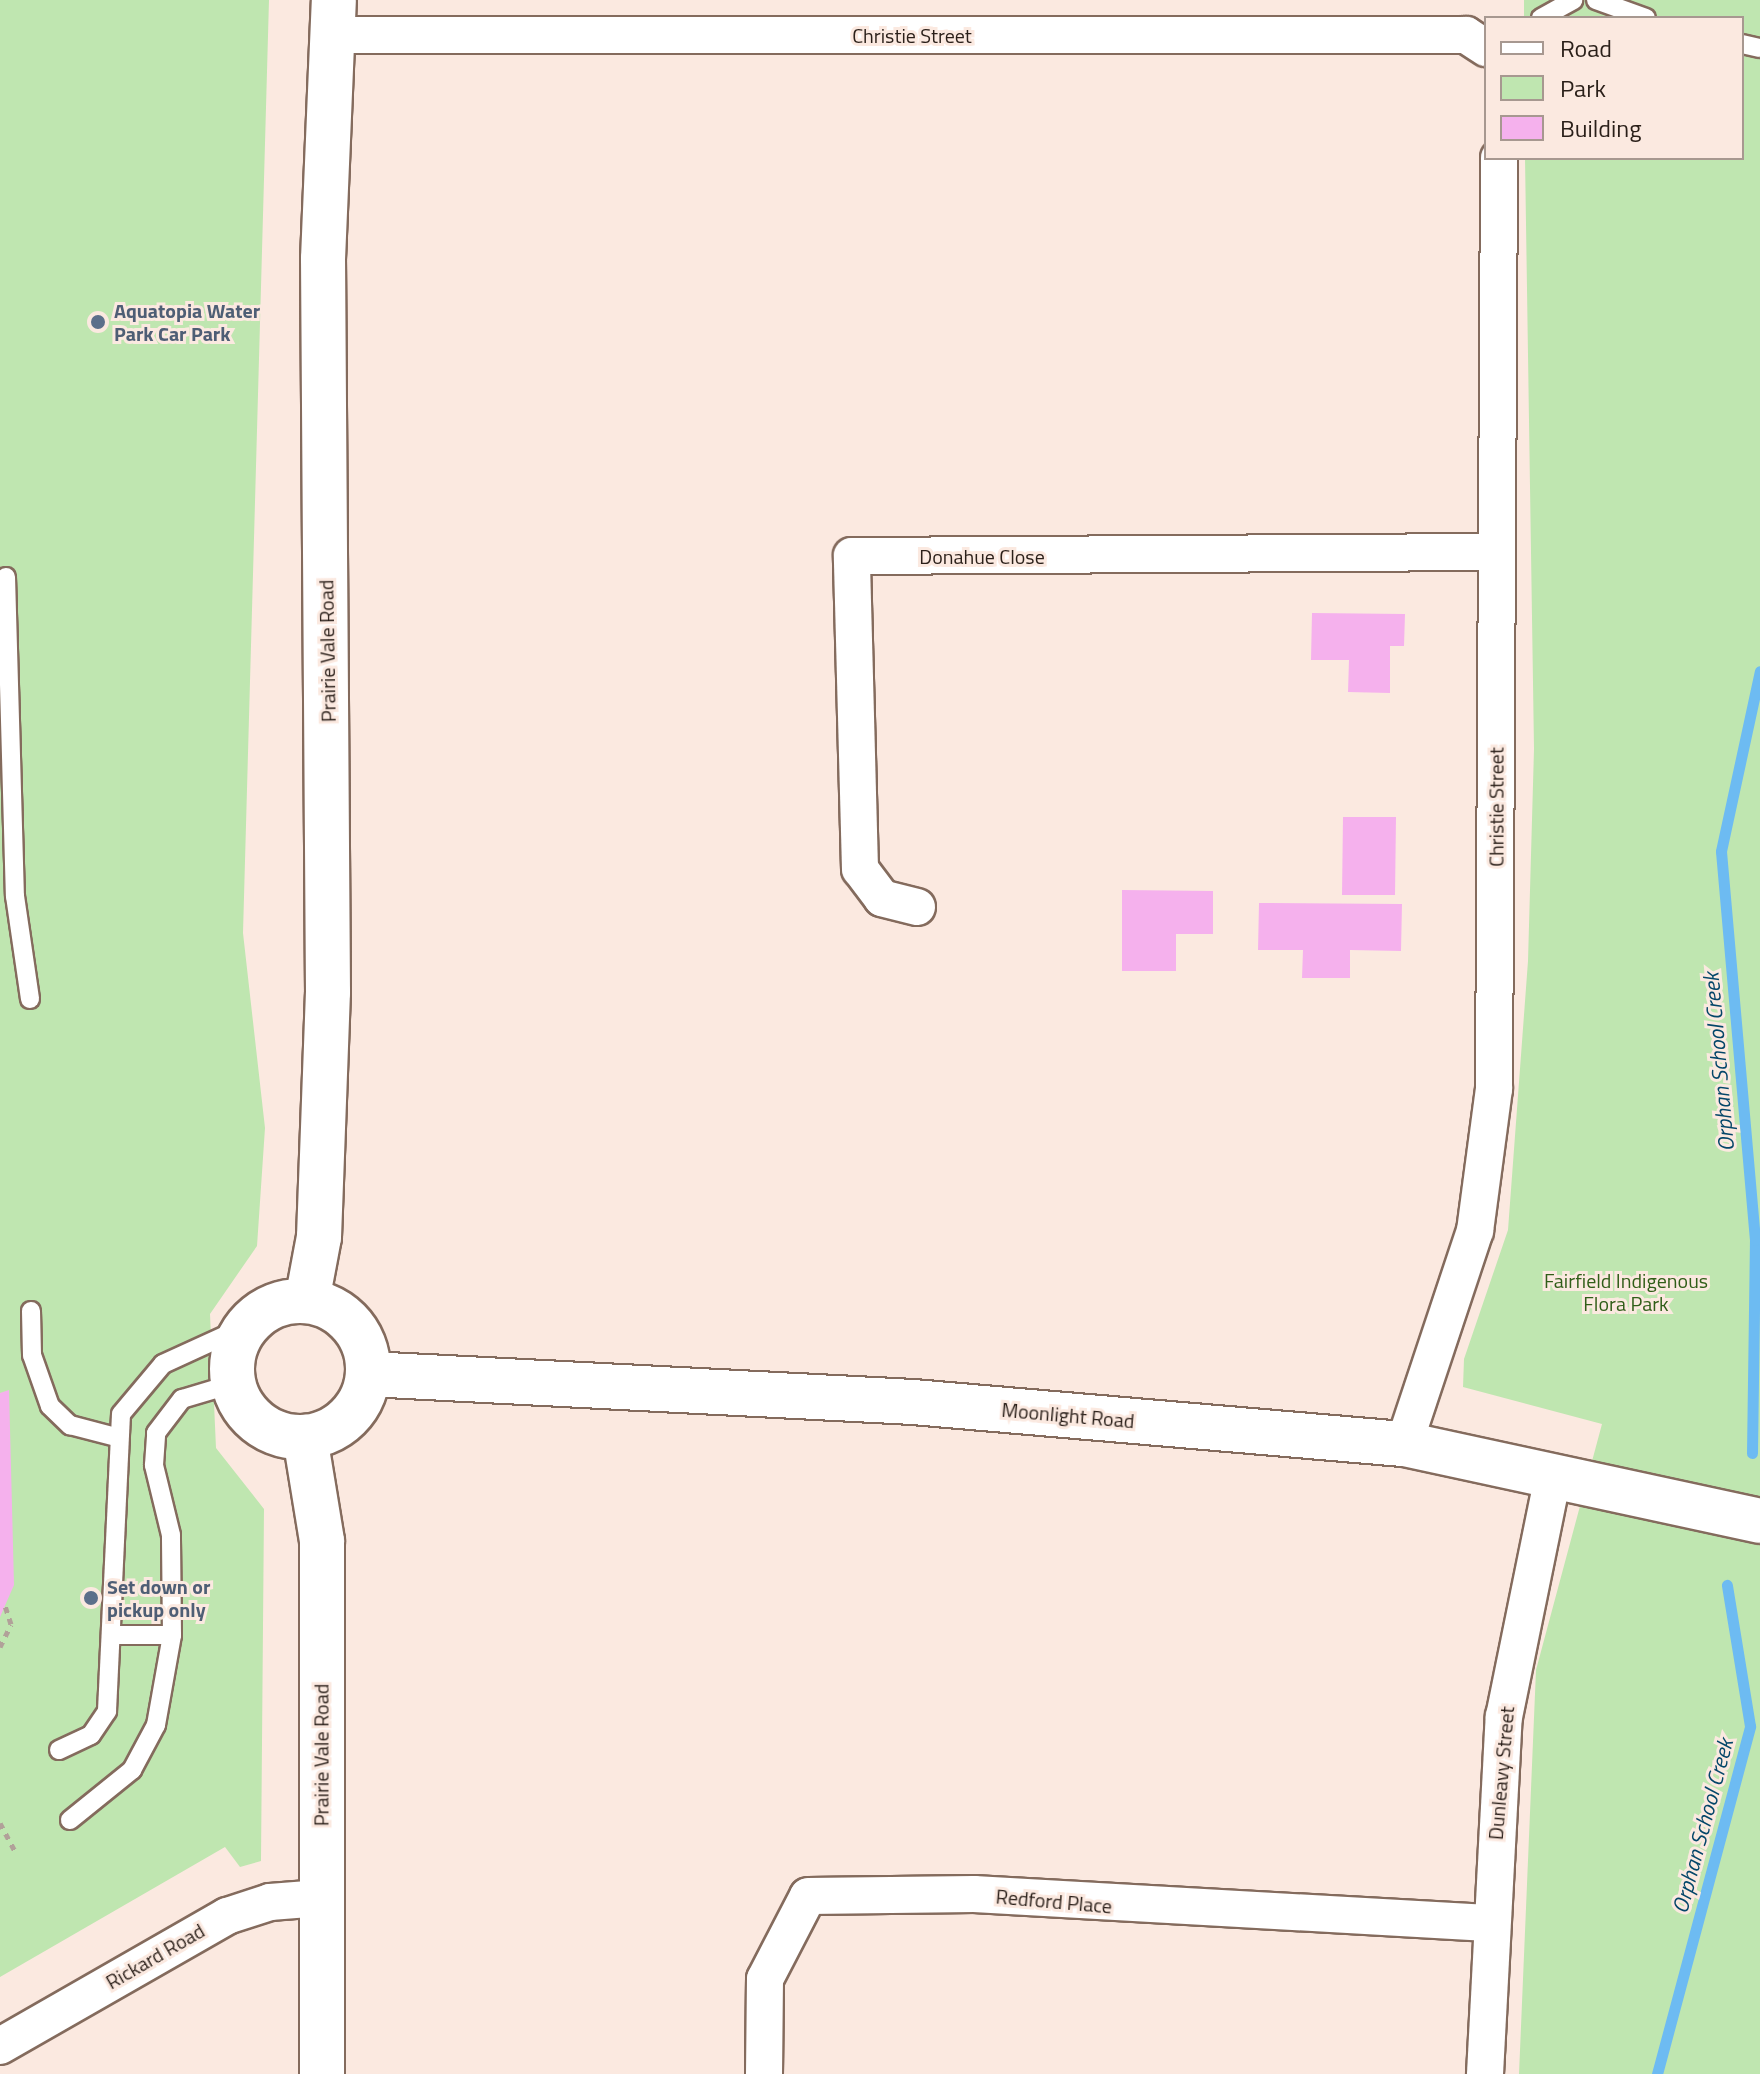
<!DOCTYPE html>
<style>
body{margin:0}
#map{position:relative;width:1760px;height:2074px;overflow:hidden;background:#fbe9e0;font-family:"Titillium Web",sans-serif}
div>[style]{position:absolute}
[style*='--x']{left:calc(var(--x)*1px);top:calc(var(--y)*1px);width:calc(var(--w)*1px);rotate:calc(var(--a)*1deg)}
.green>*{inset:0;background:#bfe6b0}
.stream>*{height:11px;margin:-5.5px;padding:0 5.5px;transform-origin:5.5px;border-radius:5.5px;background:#6dbbf2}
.building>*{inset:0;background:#f5b1ed}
.path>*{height:5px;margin-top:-2.5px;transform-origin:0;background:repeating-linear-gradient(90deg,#b1a199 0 6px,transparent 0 12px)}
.roads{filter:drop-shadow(2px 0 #846b5d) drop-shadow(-2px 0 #846b5d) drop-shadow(0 2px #846b5d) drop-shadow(0 -2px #846b5d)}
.service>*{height:18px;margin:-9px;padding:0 9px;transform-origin:9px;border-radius:9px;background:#fff}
.minor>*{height:36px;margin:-18px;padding:0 18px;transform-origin:18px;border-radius:18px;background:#fff}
.tertiary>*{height:44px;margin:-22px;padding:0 22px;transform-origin:22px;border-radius:22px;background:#fff}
.tertiary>.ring{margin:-22px;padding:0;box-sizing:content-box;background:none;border:44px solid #fff;border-radius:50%}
.dots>*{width:22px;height:22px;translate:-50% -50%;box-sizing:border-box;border:4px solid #fbe9e0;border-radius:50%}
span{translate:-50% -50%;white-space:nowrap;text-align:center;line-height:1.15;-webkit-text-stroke:6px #fbe9e0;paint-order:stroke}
.street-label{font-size:20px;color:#2a1f19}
.service-label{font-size:20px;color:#4e5e75;font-weight:700}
.left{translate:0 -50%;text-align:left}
.park-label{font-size:20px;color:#305e18}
.water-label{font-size:22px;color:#044669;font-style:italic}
.legend{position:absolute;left:1484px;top:16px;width:260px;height:144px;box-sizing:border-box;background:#fbe9e0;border:2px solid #a79890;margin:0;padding:10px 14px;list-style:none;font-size:24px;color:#2a1f19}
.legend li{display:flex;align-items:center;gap:16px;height:40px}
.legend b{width:40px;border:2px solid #a79890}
</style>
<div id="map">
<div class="green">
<i style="clip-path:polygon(0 0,269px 0,243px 933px,265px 1128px,257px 1246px,210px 1314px,216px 1448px,264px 1509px,261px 1861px,240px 1867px,225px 1847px,0 1977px)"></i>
<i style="clip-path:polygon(1524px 0,1760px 0,1760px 2074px,1519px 2074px,1536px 1670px,1602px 1424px,1463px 1387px,1464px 1359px,1508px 1230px,1528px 961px,1534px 749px,1525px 158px,1742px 158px,1742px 18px,1524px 18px)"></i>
</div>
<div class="stream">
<i style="--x:1752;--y:1453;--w:213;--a:-89.2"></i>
<i style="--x:1755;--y:1240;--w:390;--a:-95"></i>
<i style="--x:1721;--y:851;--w:184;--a:-77.8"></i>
<i style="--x:1657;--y:2074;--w:360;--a:-75"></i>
<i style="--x:1750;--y:1726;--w:143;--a:-99.3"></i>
</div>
<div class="building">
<i style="clip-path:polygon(1312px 613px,1405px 614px,1404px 646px,1390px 646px,1390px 693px,1348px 692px,1349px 660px,1311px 660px)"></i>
<i style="clip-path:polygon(1343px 817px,1396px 817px,1395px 895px,1342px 895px)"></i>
<i style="clip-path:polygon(1122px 890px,1213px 891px,1213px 934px,1176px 934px,1176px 971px,1122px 971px)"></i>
<i style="clip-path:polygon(1259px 903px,1402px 904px,1401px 951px,1350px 950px,1350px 978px,1302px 978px,1303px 950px,1258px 950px)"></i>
<i style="clip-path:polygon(9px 1390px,14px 1585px,0 1617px,0 1393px)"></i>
</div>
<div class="path">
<i style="--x:0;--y:1647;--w:25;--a:-64"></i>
<i style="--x:11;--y:1624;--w:20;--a:-108"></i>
<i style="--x:0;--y:1823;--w:32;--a:62"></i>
</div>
<div class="roads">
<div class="service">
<i style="--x:1596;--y:0;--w:53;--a:19.8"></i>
<i style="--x:1541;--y:18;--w:37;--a:-29"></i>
<i style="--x:1742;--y:44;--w:18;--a:13"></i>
<i style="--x:6;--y:577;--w:319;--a:88.4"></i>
<i style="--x:15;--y:896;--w:104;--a:81.7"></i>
<i style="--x:31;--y:1311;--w:44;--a:88.7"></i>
<i style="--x:32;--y:1355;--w:54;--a:70.6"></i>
<i style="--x:50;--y:1406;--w:28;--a:44"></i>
<i style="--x:70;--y:1425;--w:48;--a:14.6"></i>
<i style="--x:114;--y:1635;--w:58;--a:0"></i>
<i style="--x:59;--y:1750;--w:35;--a:-25"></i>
<i style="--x:91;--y:1735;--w:29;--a:-56"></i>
<i style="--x:107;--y:1711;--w:297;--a:-87.3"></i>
<i style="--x:121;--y:1414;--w:65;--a:-50"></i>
<i style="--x:163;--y:1364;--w:94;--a:-24.6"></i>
<i style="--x:70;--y:1820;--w:80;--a:-38.9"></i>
<i style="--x:132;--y:1770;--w:51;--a:-61.9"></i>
<i style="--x:156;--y:1725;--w:91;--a:-79.9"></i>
<i style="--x:172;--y:1635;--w:100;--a:-90.6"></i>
<i style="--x:171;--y:1535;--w:72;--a:-103.7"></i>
<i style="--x:154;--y:1465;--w:32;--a:-86"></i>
<i style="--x:156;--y:1433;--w:43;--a:-52.6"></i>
<i style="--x:182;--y:1399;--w:52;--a:-16.7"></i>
</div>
<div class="minor">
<i style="--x:334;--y:35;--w:1132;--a:0"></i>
<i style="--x:1466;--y:35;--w:24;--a:33"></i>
<i style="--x:917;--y:907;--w:36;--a:-166"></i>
<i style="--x:882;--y:898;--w:36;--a:-127"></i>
<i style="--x:860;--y:869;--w:313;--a:-91.5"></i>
<i style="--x:852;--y:556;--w:645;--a:-0.36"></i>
<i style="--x:1404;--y:1444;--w:225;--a:-71.6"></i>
<i style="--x:1475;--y:1231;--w:143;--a:-82.4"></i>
<i style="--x:1494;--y:1089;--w:931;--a:-89.69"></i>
<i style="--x:0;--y:2046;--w:262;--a:-29.8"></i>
<i style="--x:227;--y:1916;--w:45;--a:-18"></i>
<i style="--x:270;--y:1902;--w:51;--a:-4.5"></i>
<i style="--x:764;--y:2074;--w:95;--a:-89.4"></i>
<i style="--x:765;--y:1979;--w:93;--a:-62.6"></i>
<i style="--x:808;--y:1896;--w:166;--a:-0.7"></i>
<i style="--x:974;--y:1894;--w:515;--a:3.23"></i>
<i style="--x:1485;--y:2074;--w:358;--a:-87"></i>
<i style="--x:1504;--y:1717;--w:245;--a:-78.5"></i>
</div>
<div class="tertiary">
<i class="ring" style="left:232px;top:1301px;width:92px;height:92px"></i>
<i style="--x:307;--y:1301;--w:65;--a:-79.4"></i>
<i style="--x:319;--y:1237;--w:245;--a:-87.9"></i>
<i style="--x:328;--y:992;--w:733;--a:-90.39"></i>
<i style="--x:323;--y:259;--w:259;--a:-87.6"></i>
<i style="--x:368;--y:1374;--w:546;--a:2.94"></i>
<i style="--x:913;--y:1402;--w:493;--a:4.9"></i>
<i style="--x:1404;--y:1444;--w:364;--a:12.2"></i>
<i style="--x:305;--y:1437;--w:105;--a:80.7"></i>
<i style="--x:322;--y:1541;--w:533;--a:90"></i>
</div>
</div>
<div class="dots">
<i style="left:98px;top:322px;background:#5c6f8a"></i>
<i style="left:91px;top:1598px;background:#5c6f8a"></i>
</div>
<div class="street-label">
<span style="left:912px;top:35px">Christie Street</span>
<span style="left:982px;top:556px">Donahue Close</span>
<span style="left:327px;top:651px;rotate:-91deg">Prairie Vale Road</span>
<span style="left:1496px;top:807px;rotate:-90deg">Christie Street</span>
<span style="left:1068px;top:1415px;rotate:5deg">Moonlight Road</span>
<span style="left:321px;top:1755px;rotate:-90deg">Prairie Vale Road</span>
<span style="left:1501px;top:1773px;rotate:-85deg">Dunleavy Street</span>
<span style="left:1054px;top:1901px;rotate:5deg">Redford Place</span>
<span style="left:155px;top:1956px;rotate:-30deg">Rickard Road</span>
</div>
<div class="service-label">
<span class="left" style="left:114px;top:322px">Aquatopia Water<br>Park Car Park</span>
<span class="left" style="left:107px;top:1598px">Set down or<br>pickup only</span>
</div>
<div class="park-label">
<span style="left:1626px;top:1292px">Fairfield Indigenous<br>Flora Park</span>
</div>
<div class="water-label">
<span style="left:1719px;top:1062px;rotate:-95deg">Orphan School Creek</span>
<span style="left:1703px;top:1826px;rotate:-75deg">Orphan School Creek</span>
</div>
<ul class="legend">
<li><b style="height:10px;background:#fff"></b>Road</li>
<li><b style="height:22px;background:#bfe6b0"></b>Park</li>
<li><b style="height:22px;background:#f5b1ed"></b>Building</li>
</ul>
</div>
